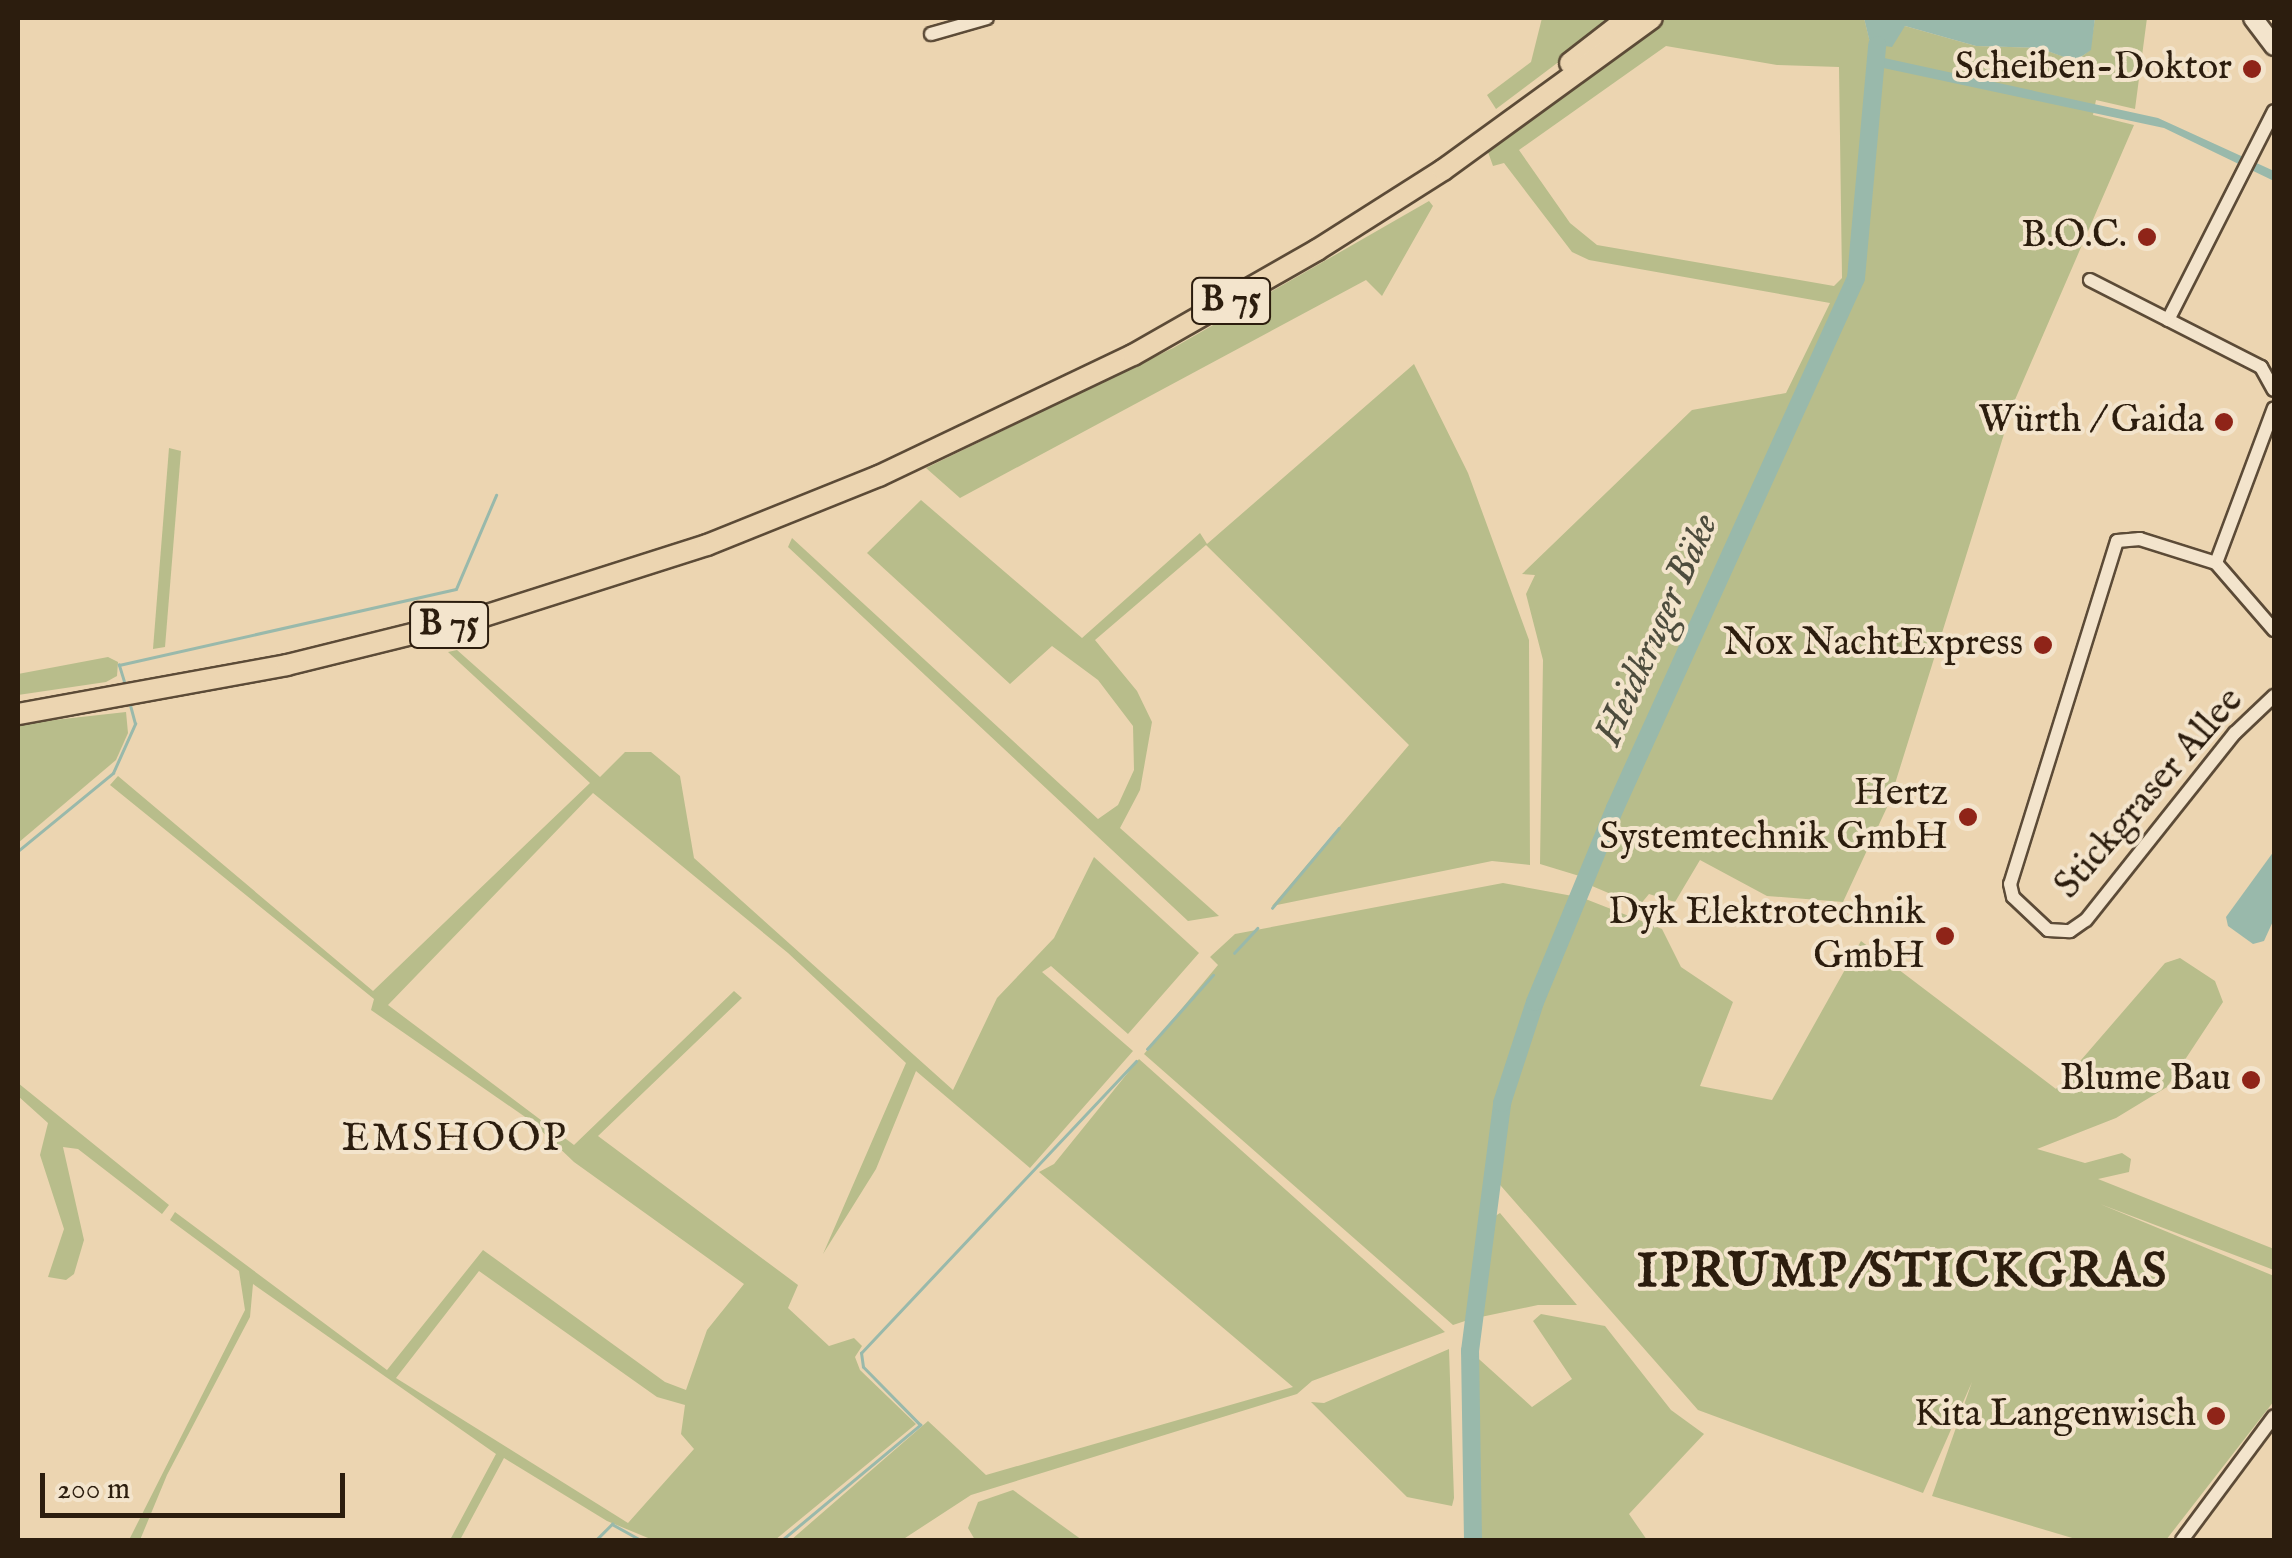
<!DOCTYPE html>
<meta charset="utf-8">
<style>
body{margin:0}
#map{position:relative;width:2292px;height:1558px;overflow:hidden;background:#ecd5b1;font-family:"IM FELL English",serif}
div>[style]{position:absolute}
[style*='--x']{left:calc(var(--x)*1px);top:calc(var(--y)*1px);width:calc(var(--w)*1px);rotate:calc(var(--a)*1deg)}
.green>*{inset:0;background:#b8bd8b}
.water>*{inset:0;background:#99b9ab}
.stream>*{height:2.5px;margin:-1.25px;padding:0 1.25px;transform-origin:1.25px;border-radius:1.25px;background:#99b9ab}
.river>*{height:18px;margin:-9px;padding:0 9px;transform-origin:9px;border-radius:9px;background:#99b9ab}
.roads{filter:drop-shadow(2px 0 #5c4b37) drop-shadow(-2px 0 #5c4b37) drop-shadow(0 2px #5c4b37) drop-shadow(0 -2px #5c4b37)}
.minor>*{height:12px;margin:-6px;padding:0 6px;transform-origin:6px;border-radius:6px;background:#f3e4cc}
.secondary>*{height:18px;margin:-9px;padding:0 9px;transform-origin:9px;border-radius:9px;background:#f3e4cc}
.trunk>*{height:20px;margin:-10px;padding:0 10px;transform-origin:10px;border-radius:10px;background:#ecd5b1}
.dots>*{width:28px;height:28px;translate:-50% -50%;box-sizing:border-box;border:5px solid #f3e4cc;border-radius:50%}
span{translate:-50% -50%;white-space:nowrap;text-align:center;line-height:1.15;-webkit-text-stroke:8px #f3e4cc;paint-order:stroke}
.shield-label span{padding:2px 8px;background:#f3e4cc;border:2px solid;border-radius:8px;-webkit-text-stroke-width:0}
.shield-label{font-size:35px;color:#2c1d0e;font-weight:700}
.poi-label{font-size:38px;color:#2c1d0e}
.right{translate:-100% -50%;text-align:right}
.street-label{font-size:38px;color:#2c1d0e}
.water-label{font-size:40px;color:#4d4c3d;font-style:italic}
.neighbourhood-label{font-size:40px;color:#2c1d0e;letter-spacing:2.5px}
.district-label{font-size:48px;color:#2c1d0e;font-weight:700;letter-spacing:2.5px}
.frame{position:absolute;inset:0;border:20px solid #2c1d0e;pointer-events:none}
.scale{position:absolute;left:40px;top:1473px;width:305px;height:45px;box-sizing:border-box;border:5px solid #2c1d0e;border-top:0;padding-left:12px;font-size:30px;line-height:35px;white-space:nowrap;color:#2c1d0e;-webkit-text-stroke:8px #f3e4cc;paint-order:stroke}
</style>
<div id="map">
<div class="green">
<i style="clip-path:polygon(1542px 18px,1617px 18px,1496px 109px,1487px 95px,1531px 62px)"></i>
<i style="clip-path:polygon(evenodd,1664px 18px,1864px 18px,1870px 42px,1905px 26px,1976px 46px,2039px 48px,2076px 61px,2090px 50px,2095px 18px,2147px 18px,2135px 109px,2096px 100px,2093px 115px,2134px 125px,2014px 402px,1889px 803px,1843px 902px,1767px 896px,1700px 860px,1675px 902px,1649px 894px,1639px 906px,1592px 886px,1617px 810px,1797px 414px,1847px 294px,1586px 878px,1540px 864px,1543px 660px,1526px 594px,1535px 575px,1522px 574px,1692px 410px,1786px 393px,1830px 303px,1589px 260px,1572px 252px,1504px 163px,1493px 166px,1488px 152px,1664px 18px,1666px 46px,1777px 65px,1839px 67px,1842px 278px,1834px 286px,1597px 245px,1570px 223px,1519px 150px,1666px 46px)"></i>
<i style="clip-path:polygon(1429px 201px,1433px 206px,1382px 296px,1366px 280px,960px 498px,926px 468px,1173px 348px)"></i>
<i style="clip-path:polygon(1414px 364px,1468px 473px,1529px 640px,1530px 865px,1492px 861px,1272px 906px,1409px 745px,1206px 545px,1095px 640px,1137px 691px,1152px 722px,1140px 790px,1120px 828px,1219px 916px,1188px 921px,788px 547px,792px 538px,1098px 819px,1118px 805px,1134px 770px,1133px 726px,1098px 680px,1052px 646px,1010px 684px,867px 553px,921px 500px,1082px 638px,1200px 533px,1207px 544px)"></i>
<i style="clip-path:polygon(169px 448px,181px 451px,165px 647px,153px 649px)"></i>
<i style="clip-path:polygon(evenodd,457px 650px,600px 777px,625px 752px,651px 752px,680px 776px,694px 858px,953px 1090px,997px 998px,1054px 938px,1094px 857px,1199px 953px,1128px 1034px,1051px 966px,1042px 972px,1133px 1051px,1030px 1168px,916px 1071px,876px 1169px,823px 1254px,906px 1063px,788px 953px,593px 793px,388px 1005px,574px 1145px,734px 991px,742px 998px,598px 1136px,798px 1285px,788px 1308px,829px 1346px,854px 1338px,862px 1346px,855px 1357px,860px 1370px,916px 1424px,775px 1540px,653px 1540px,607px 1521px,504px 1458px,460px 1540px,450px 1540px,496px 1454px,253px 1284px,250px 1317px,167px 1475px,140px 1540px,129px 1540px,245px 1310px,239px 1271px,170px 1220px,175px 1212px,387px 1370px,483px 1250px,665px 1382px,686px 1390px,707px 1330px,744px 1284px,574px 1162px,531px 1121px,371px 1010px,374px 999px,110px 785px,118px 776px,373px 991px,590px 783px,448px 652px,457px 650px,479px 1271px,657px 1397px,685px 1405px,681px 1434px,694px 1449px,628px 1523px,396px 1378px,479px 1271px)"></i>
<i style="clip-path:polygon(108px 657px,118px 662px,117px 676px,106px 682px,18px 695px,18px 674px)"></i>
<i style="clip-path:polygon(126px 712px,128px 733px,116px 760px,18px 843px,18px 724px)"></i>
<i style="clip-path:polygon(1503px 883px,1578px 897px,1532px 1004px,1501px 1099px,1471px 1319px,1453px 1325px,1144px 1054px,1218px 965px,1210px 957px,1235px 934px)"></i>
<i style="clip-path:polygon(1583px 898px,1662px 929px,1681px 967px,1733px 1002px,1700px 1086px,1772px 1100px,1861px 941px,2056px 1089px,2165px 963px,2180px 958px,2215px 981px,2223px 1002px,2167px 1087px,2116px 1118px,2037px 1149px,2085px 1163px,2122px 1153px,2131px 1159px,2129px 1172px,2098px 1179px,2274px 1249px,2274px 1270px,2100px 1204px,2274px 1276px,2274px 1401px,2166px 1540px,2079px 1540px,1932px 1496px,1972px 1382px,1923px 1493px,1698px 1410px,1494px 1178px,1503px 1103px,1536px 1003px)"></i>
<i style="clip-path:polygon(1139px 1059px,1445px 1332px,1312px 1381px,1297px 1394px,971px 1495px,902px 1540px,791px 1540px,928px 1421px,986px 1475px,1293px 1387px,1039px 1172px,1054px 1164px)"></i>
<i style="clip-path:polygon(18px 1083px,169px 1205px,162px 1214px,78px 1149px,63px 1147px,84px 1240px,74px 1274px,66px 1280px,48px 1277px,64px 1229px,40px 1155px,48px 1123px,18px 1096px)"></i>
<i style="clip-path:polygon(1500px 1213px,1577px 1305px,1538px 1305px,1476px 1318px,1489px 1220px)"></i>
<i style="clip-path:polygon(1541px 1314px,1605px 1326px,1671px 1410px,1704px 1434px,1629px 1514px,1647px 1540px,1474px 1540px,1470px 1351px,1532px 1407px,1572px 1379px,1533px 1321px)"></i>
<i style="clip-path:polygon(1449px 1349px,1454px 1498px,1452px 1506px,1407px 1497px,1311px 1402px,1324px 1403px)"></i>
<i style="clip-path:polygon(1013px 1490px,1082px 1540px,975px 1540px,968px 1528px,978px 1502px)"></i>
</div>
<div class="water">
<i style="clip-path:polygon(1864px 18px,2095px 18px,2091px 50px,2075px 61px,2039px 48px,1976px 46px,1905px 26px,1892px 47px,1877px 45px,1870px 43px)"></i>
<i style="clip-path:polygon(1875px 56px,2158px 118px,2274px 171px,2274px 181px,2164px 128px,1874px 66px)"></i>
<i style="clip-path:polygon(2274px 851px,2274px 919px,2264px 941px,2253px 944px,2228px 926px,2226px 917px)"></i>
</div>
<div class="stream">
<i style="--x:125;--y:685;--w:21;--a:-107"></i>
<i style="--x:119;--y:665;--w:345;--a:-12.7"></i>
<i style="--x:456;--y:589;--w:102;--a:-66.9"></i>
<i style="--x:18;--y:851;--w:123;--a:-39.4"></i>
<i style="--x:113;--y:773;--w:54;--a:-65.8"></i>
<i style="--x:135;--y:724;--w:23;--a:-105"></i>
<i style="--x:1272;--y:908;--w:104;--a:-50.1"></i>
<i style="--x:1234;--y:953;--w:34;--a:-47"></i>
<i style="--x:1147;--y:1049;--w:99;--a:-48.3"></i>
<i style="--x:596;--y:1540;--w:23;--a:-45"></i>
<i style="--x:612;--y:1524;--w:33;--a:29"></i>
<i style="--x:782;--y:1540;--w:180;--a:-39.8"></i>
<i style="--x:920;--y:1425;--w:81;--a:-134.5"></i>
<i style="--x:863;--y:1367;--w:14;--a:-98"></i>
<i style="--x:861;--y:1353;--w:401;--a:-46.7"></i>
</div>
<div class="river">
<i style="--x:1473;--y:1540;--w:189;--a:-90.9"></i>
<i style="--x:1470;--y:1351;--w:250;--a:-82.6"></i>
<i style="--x:1502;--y:1103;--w:106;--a:-71.9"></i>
<i style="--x:1535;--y:1002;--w:210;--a:-67.6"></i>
<i style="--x:1615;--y:808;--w:582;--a:-65.55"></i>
<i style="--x:1856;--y:278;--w:234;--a:-84.8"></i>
</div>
<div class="roads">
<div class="minor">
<i style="--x:931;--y:34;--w:58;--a:-15.9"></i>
<i style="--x:2090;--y:280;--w:192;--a:27"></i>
<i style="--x:2261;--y:367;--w:26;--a:61"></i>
<i style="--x:2168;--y:320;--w:234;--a:-63.1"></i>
<i style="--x:2216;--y:563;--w:165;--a:-69.5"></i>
<i style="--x:2274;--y:630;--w:89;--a:-130.9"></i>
<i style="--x:2216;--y:563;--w:80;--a:-162.5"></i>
<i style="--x:2140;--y:539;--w:23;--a:175"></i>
<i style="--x:2117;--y:541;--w:359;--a:107.3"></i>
<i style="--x:2010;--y:884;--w:13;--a:77"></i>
<i style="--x:2013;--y:897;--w:48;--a:43.3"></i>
<i style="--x:2048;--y:930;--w:22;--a:3"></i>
<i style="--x:2070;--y:931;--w:19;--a:-35"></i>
<i style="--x:2086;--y:920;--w:239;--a:-51.5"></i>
<i style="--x:2235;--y:733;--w:54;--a:-43.5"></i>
<i style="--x:2182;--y:1540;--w:154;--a:-53.4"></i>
</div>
<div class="secondary">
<i style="--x:2253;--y:18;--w:35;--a:53"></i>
</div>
<div class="trunk">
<i style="--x:1570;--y:63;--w:73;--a:-37.8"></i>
<i style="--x:18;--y:714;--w:273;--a:-10.3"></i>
<i style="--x:287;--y:665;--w:200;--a:-13.9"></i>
<i style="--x:481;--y:617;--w:237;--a:-17.7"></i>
<i style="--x:707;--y:545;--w:185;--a:-21.9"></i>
<i style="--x:879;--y:476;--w:281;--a:-25.5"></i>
<i style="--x:1133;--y:355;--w:212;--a:-29.7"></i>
<i style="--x:1317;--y:250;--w:149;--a:-32.4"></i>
<i style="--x:1443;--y:170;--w:258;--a:-36"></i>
</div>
</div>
<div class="dots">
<i style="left:2252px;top:69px;background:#8f2418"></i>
<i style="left:2147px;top:237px;background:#8f2418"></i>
<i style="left:2224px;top:422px;background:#8f2418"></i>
<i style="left:2043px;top:645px;background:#8f2418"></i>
<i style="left:1968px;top:817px;background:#8f2418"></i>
<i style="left:1945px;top:936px;background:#8f2418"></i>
<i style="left:2251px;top:1080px;background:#8f2418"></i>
<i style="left:2216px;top:1416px;background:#8f2418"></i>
</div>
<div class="shield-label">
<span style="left:1231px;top:301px">B 75</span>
<span style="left:449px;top:625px">B 75</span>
</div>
<div class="poi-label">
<span class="right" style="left:2232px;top:69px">Scheiben-Doktor</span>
<span class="right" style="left:2127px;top:237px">B.O.C.</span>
<span class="right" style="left:2204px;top:422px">Würth / Gaida</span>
<span class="right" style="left:2023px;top:645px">Nox NachtExpress</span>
<span class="right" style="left:1948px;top:817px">Hertz<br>Systemtechnik GmbH</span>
<span class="right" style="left:1925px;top:936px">Dyk Elektrotechnik<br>GmbH</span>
<span class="right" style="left:2231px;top:1080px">Blume Bau</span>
<span class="right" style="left:2196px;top:1416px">Kita Langenwisch</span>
</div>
<div class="street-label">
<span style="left:2150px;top:794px;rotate:-49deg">Stickgraser Allee</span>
</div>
<div class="water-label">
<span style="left:1658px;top:630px;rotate:-66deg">Heidkruger Bäke</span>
</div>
<div class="neighbourhood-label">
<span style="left:455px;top:1140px">EMSHOOP</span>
</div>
<div class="district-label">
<span style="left:1903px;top:1274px">IPRUMP/STICKGRAS</span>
</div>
<div class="frame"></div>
<div class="scale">200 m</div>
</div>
